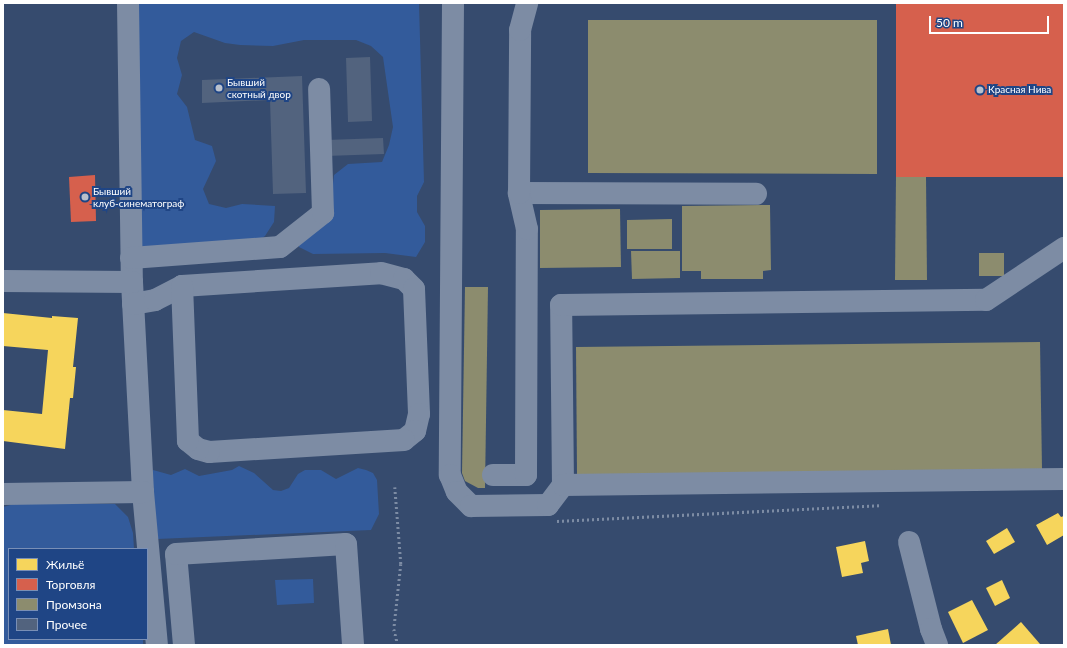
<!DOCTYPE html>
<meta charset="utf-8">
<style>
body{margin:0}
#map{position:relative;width:1067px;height:648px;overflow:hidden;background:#364b6e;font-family:Lato,sans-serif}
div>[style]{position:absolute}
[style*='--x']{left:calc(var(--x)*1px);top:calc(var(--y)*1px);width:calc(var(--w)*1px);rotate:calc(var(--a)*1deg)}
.green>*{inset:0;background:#335b9b}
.homes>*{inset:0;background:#f6d55c}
.shops>*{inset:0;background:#d6604d}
.industry>*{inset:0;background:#8c8c6e}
.building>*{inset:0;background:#52637e}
.path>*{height:2.5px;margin-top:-1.25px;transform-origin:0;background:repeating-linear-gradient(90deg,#7d8ca4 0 2px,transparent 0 5px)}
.minor>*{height:22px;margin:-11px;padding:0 11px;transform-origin:11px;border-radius:11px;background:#7d8ca4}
.dots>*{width:11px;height:11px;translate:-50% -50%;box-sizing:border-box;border:2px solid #1f4585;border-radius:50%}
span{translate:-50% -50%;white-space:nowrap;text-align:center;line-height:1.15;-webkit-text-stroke:4px #1f4585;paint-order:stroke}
.poi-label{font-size:10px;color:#fff}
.left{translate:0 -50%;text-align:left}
.frame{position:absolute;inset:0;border:4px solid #fff;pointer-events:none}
.legend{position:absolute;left:8px;top:548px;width:140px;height:92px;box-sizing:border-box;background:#1f4585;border:1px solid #798fb6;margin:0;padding:5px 7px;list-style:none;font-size:12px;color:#fff}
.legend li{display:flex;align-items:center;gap:8px;height:20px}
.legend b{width:20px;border:1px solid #798fb6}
.scale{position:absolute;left:929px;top:16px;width:120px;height:18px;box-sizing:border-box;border:2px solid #fff;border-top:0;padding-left:5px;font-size:12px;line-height:14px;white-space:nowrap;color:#fff;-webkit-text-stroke:3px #1f4585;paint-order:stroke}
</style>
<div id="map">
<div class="green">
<i style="clip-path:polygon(137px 3px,419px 3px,424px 182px,417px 196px,417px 212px,425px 226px,425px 242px,416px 257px,385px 253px,313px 254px,299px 247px,300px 228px,332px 191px,334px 175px,348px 164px,382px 162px,389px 145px,393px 127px,383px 57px,371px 46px,356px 40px,304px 40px,273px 46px,240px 45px,225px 43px,194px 32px,181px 41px,177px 58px,182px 75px,177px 94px,187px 107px,195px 140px,212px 146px,216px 161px,203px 189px,209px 204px,226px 208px,242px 204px,275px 206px,274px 222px,265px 236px,252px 245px,141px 246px)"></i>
<i style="clip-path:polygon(239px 466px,254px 473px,273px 490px,281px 491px,289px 488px,298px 474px,305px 470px,321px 470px,336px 479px,358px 468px,366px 470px,373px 473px,377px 480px,379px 514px,371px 530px,157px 539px,150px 485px,153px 470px,171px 475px,185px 469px,199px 476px,232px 470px)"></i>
<i style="clip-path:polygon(18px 503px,115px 504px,128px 517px,133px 533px,134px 549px,9px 549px,9px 639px,143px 639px,143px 645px,3px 645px,3px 507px)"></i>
<i style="clip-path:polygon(313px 579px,314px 603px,277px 605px,275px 580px)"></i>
</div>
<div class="homes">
<i style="clip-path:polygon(3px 313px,52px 318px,52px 316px,78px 318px,73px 367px,76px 367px,73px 398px,70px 398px,65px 449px,3px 441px,3px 410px,42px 414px,48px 350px,3px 346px)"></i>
<i style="clip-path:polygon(1058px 513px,1061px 517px,1064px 516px,1064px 535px,1047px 545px,1036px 525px)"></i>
<i style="clip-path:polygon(1007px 528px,1015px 542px,994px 554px,986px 541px)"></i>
<i style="clip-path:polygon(865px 541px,869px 561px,861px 563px,863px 573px,842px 577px,836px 547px)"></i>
<i style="clip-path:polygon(1002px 580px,1010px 598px,995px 606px,986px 588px)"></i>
<i style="clip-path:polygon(972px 600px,988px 630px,963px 643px,948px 612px)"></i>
<i style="clip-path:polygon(1021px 622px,1040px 644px,995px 645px)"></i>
<i style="clip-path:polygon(888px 629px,891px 645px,858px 645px,856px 636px)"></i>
</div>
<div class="shops">
<i style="clip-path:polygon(896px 3px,1064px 3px,1064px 177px,896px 177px)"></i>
<i style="clip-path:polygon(95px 175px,96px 221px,71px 222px,69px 177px)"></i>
</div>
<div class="industry">
<i style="clip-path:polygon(588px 20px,877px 20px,877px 174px,588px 173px)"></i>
<i style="clip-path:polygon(896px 177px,926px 177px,927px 280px,895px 280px)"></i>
<i style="clip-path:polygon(770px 205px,771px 270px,763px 271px,763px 279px,701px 279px,701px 271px,682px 271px,682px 206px)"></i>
<i style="clip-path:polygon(620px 209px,621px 267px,540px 268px,540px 210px)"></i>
<i style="clip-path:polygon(672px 219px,672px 249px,627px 249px,627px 220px)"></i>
<i style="clip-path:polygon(631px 251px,680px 251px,680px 278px,632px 279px)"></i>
<i style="clip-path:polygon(979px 253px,1004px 253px,1004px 276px,979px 276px)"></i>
<i style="clip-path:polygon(465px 287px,488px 287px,485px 488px,478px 488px,465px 481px,462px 473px)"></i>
<i style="clip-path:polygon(1040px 342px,1042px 470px,577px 475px,576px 347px)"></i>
</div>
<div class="building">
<i style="clip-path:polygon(370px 57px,372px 121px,348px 122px,346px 58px)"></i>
<i style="clip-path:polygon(302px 76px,306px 193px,273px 194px,270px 100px,202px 103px,202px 80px)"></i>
<i style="clip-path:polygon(383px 138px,384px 154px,326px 156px,326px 140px)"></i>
</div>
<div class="path">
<i style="--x:395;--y:487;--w:77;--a:85.5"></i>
<i style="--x:401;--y:564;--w:65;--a:96.1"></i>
<i style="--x:394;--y:629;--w:16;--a:76"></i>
<i style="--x:557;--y:521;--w:323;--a:-2.8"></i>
</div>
<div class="minor">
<i style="--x:128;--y:3;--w:279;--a:89.2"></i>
<i style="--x:132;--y:282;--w:210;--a:87"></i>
<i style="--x:143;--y:492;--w:154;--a:84.8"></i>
<i style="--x:453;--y:3;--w:472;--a:90.4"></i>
<i style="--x:450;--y:475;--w:18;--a:68"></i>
<i style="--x:457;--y:492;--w:20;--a:45"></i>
<i style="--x:471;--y:506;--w:77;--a:-0.7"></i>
<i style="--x:548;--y:505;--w:25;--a:-53"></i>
<i style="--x:563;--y:485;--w:180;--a:-90.6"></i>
<i style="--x:561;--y:305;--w:425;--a:-0.7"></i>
<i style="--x:986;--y:300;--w:94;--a:-33.7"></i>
<i style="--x:519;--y:193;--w:237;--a:0.2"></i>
<i style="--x:131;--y:258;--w:149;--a:-4.2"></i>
<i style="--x:280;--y:247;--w:55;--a:-38.3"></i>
<i style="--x:323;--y:213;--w:124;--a:-91.8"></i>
<i style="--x:3;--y:281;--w:129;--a:0.4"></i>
<i style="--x:133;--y:304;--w:22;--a:-10"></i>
<i style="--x:155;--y:300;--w:30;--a:-27"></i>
<i style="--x:182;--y:286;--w:199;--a:-3.7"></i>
<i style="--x:381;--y:273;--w:24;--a:15"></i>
<i style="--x:404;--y:279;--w:14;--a:45"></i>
<i style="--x:414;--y:289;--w:125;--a:87.7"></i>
<i style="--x:419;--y:414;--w:17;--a:103"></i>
<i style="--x:415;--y:431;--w:14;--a:141"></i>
<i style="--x:404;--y:440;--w:195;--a:176.5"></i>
<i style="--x:209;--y:452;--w:11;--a:-165"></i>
<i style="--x:198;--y:449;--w:13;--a:-141"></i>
<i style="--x:188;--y:441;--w:155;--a:-92.2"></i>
<i style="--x:493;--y:475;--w:33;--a:0"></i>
<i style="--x:526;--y:475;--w:246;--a:-89.8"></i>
<i style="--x:527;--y:229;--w:37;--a:-103"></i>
<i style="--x:519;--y:193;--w:163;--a:-89.6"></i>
<i style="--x:520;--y:30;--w:28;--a:-75"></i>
<i style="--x:563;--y:485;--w:501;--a:-0.69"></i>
<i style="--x:3;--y:494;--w:140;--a:-0.8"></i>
<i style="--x:909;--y:542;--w:90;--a:75.8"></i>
<i style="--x:931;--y:629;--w:17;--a:69"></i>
<i style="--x:184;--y:645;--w:91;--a:-95"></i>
<i style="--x:176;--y:554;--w:170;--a:-3.4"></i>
<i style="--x:346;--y:544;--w:101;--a:86"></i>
</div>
<div class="dots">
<i style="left:219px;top:88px;background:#b9c0cc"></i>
<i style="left:980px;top:90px;background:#b9c0cc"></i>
<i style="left:85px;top:197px;background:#b9c0cc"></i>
</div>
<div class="poi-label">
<span class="left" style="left:227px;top:88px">Бывший<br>скотный двор</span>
<span class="left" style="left:988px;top:90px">Красная Нива</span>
<span class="left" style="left:93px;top:197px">Бывший<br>клуб-синематограф</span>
</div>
<div class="frame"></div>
<ul class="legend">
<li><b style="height:11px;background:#f6d55c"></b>Жильё</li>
<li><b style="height:11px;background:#d6604d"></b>Торговля</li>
<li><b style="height:11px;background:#8c8c6e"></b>Промзона</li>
<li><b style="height:11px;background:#52637e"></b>Прочее</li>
</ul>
<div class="scale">50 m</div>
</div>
